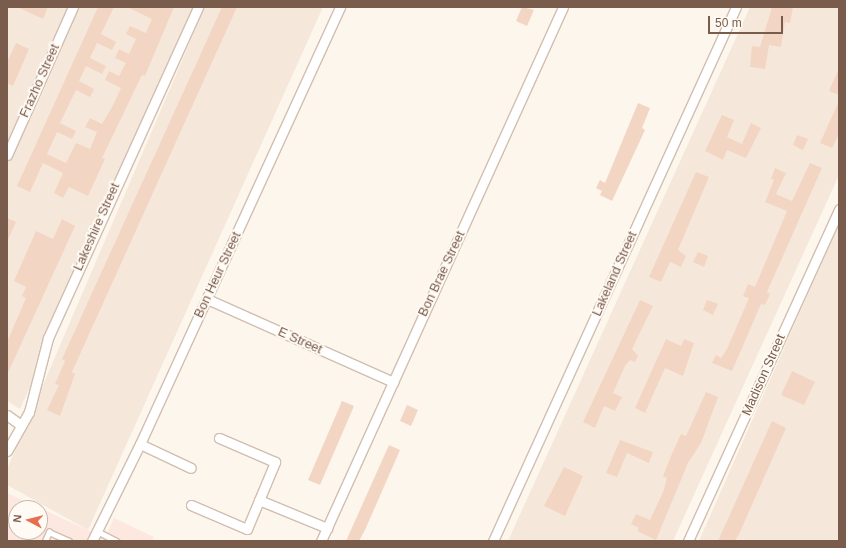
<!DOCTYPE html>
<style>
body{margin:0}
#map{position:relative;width:846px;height:548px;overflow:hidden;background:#fdf6ec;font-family:Arial,sans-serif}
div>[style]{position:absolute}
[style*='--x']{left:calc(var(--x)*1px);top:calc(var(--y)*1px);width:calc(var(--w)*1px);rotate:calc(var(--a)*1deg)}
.residential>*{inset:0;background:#f5e8da}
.commercial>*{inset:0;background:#fde8e0}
.building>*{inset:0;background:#f3d5c3}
.roads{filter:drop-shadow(1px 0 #d1beb0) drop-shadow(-1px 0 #d1beb0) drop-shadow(0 1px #d1beb0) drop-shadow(0 -1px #d1beb0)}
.service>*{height:4.5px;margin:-2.25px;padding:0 2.25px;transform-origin:2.25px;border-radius:2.25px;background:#fff}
.minor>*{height:9px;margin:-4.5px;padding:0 4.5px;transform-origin:4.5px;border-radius:4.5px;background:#fff}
span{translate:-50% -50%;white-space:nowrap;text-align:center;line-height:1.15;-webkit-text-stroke:4px #fffaf3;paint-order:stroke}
.street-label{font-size:13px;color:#7a5c4d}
.frame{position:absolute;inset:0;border:8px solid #7a5c4d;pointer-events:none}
.north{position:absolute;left:8px;top:500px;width:40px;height:40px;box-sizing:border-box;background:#fffaf3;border:1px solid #cabbb1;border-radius:50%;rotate:277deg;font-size:11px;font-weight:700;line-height:16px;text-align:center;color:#7a5c4d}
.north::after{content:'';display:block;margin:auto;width:14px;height:18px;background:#e76f51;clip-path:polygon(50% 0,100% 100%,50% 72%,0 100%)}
.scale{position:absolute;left:708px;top:16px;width:75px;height:18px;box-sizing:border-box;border:2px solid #7a5c4d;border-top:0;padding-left:5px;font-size:12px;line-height:14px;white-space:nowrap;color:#7a5c4d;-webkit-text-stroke:3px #fffaf3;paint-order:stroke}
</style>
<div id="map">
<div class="residential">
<i style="clip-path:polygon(7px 7px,204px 7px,20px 409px,7px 401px)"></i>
<i style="clip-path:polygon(205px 7px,323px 7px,88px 530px,7px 485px,7px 469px)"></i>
<i style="clip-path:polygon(750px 7px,839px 7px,839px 175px,673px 541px,508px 541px)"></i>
<i style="clip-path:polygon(839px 223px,839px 541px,699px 541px)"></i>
</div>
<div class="commercial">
<i style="clip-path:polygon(7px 493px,39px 508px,16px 508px,16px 532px,40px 532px,40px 508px,105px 538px,114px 518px,154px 537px,152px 541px,7px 541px)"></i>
</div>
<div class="building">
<i style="clip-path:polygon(17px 7px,48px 7px,43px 19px)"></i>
<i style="clip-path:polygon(98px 7px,114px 7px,101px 34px,116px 42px,112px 50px,97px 43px,90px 58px,106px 66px,102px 74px,86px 66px,79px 81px,94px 89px,90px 97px,76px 90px,60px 123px,76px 131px,72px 139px,57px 132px,47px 154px,66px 163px,76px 143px,90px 149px,97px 132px,85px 127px,90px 118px,102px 124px,112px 107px,121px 88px,105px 80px,109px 71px,119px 76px,126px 63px,115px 58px,119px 49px,129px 54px,136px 39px,126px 34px,130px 26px,146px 33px,152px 19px,127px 7px,174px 7px,145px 76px,142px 75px,102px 158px,105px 159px,88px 196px,69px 187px,63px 198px,54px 193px,63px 173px,43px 163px,30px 192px,17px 186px)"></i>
<i style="clip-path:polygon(222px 7px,237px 7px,72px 372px,75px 374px,60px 416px,47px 410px,59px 385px,55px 384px,65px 361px,62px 359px)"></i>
<i style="clip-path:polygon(522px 7px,534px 10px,527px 26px,516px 21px)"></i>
<i style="clip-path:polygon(772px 7px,793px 7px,790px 23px,785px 22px,781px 47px,769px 45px,765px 69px,750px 67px,752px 46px,760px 47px)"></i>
<i style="clip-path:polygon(16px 43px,29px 49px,13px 86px,7px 83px,7px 62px)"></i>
<i style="clip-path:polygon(839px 68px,839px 95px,829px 91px)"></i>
<i style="clip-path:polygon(839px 101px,839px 134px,832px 148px,820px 143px)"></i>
<i style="clip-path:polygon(638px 103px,650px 108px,642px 128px,645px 130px,612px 201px,600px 195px,602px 191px,596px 188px,600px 180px,605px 183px)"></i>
<i style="clip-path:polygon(722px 115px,734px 120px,727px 137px,742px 144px,751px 123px,761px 128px,746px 158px,727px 150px,723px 160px,705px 151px)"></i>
<i style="clip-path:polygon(797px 135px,808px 139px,803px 150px,793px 145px)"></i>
<i style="clip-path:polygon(810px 163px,822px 168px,767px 292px,770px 294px,765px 305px,761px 304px,732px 371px,712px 363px,716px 355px,721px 358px,727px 349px,749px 298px,743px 296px,748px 284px,755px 287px,787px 211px,765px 202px,774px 180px,771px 179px,775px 168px,786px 173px,776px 194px,792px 201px)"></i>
<i style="clip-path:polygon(696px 172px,709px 177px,678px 250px,686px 256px,681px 267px,670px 262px,661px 282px,649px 277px)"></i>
<i style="clip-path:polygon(7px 218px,16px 222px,7px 242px)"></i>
<i style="clip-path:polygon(62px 219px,75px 226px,7px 375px,7px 342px,26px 298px,22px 296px,26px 287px,14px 281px,36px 231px,53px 239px)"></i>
<i style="clip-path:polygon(698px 252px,708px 256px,704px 267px,693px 262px)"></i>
<i style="clip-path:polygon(640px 300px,653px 306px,632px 349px,638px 356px,635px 362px,630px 360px,625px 366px,613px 393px,622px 397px,615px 411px,604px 406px,595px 428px,583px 422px)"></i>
<i style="clip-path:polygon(707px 300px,718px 304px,713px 315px,703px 310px)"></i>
<i style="clip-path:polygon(666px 339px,681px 346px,684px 339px,694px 343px,683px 376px,665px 368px,645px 413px,635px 408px)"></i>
<i style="clip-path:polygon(792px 371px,815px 382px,804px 405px,781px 395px)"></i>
<i style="clip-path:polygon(706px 392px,718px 397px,701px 443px,688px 463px,656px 540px,637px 531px,639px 528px,631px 524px,636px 514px,650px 520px,663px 492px,667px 478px,663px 476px,671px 456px,681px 434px,686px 436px)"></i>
<i style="clip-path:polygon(342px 401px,354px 406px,320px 485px,308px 480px)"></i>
<i style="clip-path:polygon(407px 405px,418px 410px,411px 426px,400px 421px)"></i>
<i style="clip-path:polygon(772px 421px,786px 428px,740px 532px,735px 541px,718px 541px)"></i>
<i style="clip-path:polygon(620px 440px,653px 452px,649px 463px,627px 453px,617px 477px,606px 473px)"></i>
<i style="clip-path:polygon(389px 445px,400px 450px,365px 530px,359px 541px,346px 541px)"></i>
<i style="clip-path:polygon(564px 467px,583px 476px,565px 516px,544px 506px)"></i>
</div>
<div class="roads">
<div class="service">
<i style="--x:97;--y:531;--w:22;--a:27"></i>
<i style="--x:45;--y:541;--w:10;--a:-66"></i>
<i style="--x:49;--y:532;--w:22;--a:24"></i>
</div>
<div class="minor">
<i style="--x:7;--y:155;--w:162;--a:-66"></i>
<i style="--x:207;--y:299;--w:204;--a:24"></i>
<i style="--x:7;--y:415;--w:17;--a:36"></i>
<i style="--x:140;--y:444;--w:56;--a:25.2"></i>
<i style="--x:7;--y:451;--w:45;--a:-60.6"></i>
<i style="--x:29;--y:412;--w:76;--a:-75.6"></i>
<i style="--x:48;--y:338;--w:363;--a:-65.6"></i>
<i style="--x:259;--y:500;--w:74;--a:22.4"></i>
<i style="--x:191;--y:505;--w:61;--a:23.2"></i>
<i style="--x:247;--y:529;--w:73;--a:-67.3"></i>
<i style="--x:275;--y:462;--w:61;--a:-156.8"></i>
<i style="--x:92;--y:541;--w:108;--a:-63.7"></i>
<i style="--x:140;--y:444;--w:481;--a:-65.4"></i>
<i style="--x:321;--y:541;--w:586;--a:-65.62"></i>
<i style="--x:493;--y:541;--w:587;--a:-65.53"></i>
<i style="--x:688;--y:541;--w:365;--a:-65.5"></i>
</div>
</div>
<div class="street-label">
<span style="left:40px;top:81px;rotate:-66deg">Frazho Street</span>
<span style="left:97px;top:227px;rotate:-66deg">Lakeshire Street</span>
<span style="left:442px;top:274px;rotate:-65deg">Bon Brae Street</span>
<span style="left:615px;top:274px;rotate:-66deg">Lakeland Street</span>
<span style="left:218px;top:275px;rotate:-65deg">Bon Heur Street</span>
<span style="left:300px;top:341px;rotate:24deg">E Street</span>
<span style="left:764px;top:375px;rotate:-66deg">Madison Street</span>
</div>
<div class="frame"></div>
<div class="north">N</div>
<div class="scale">50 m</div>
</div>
